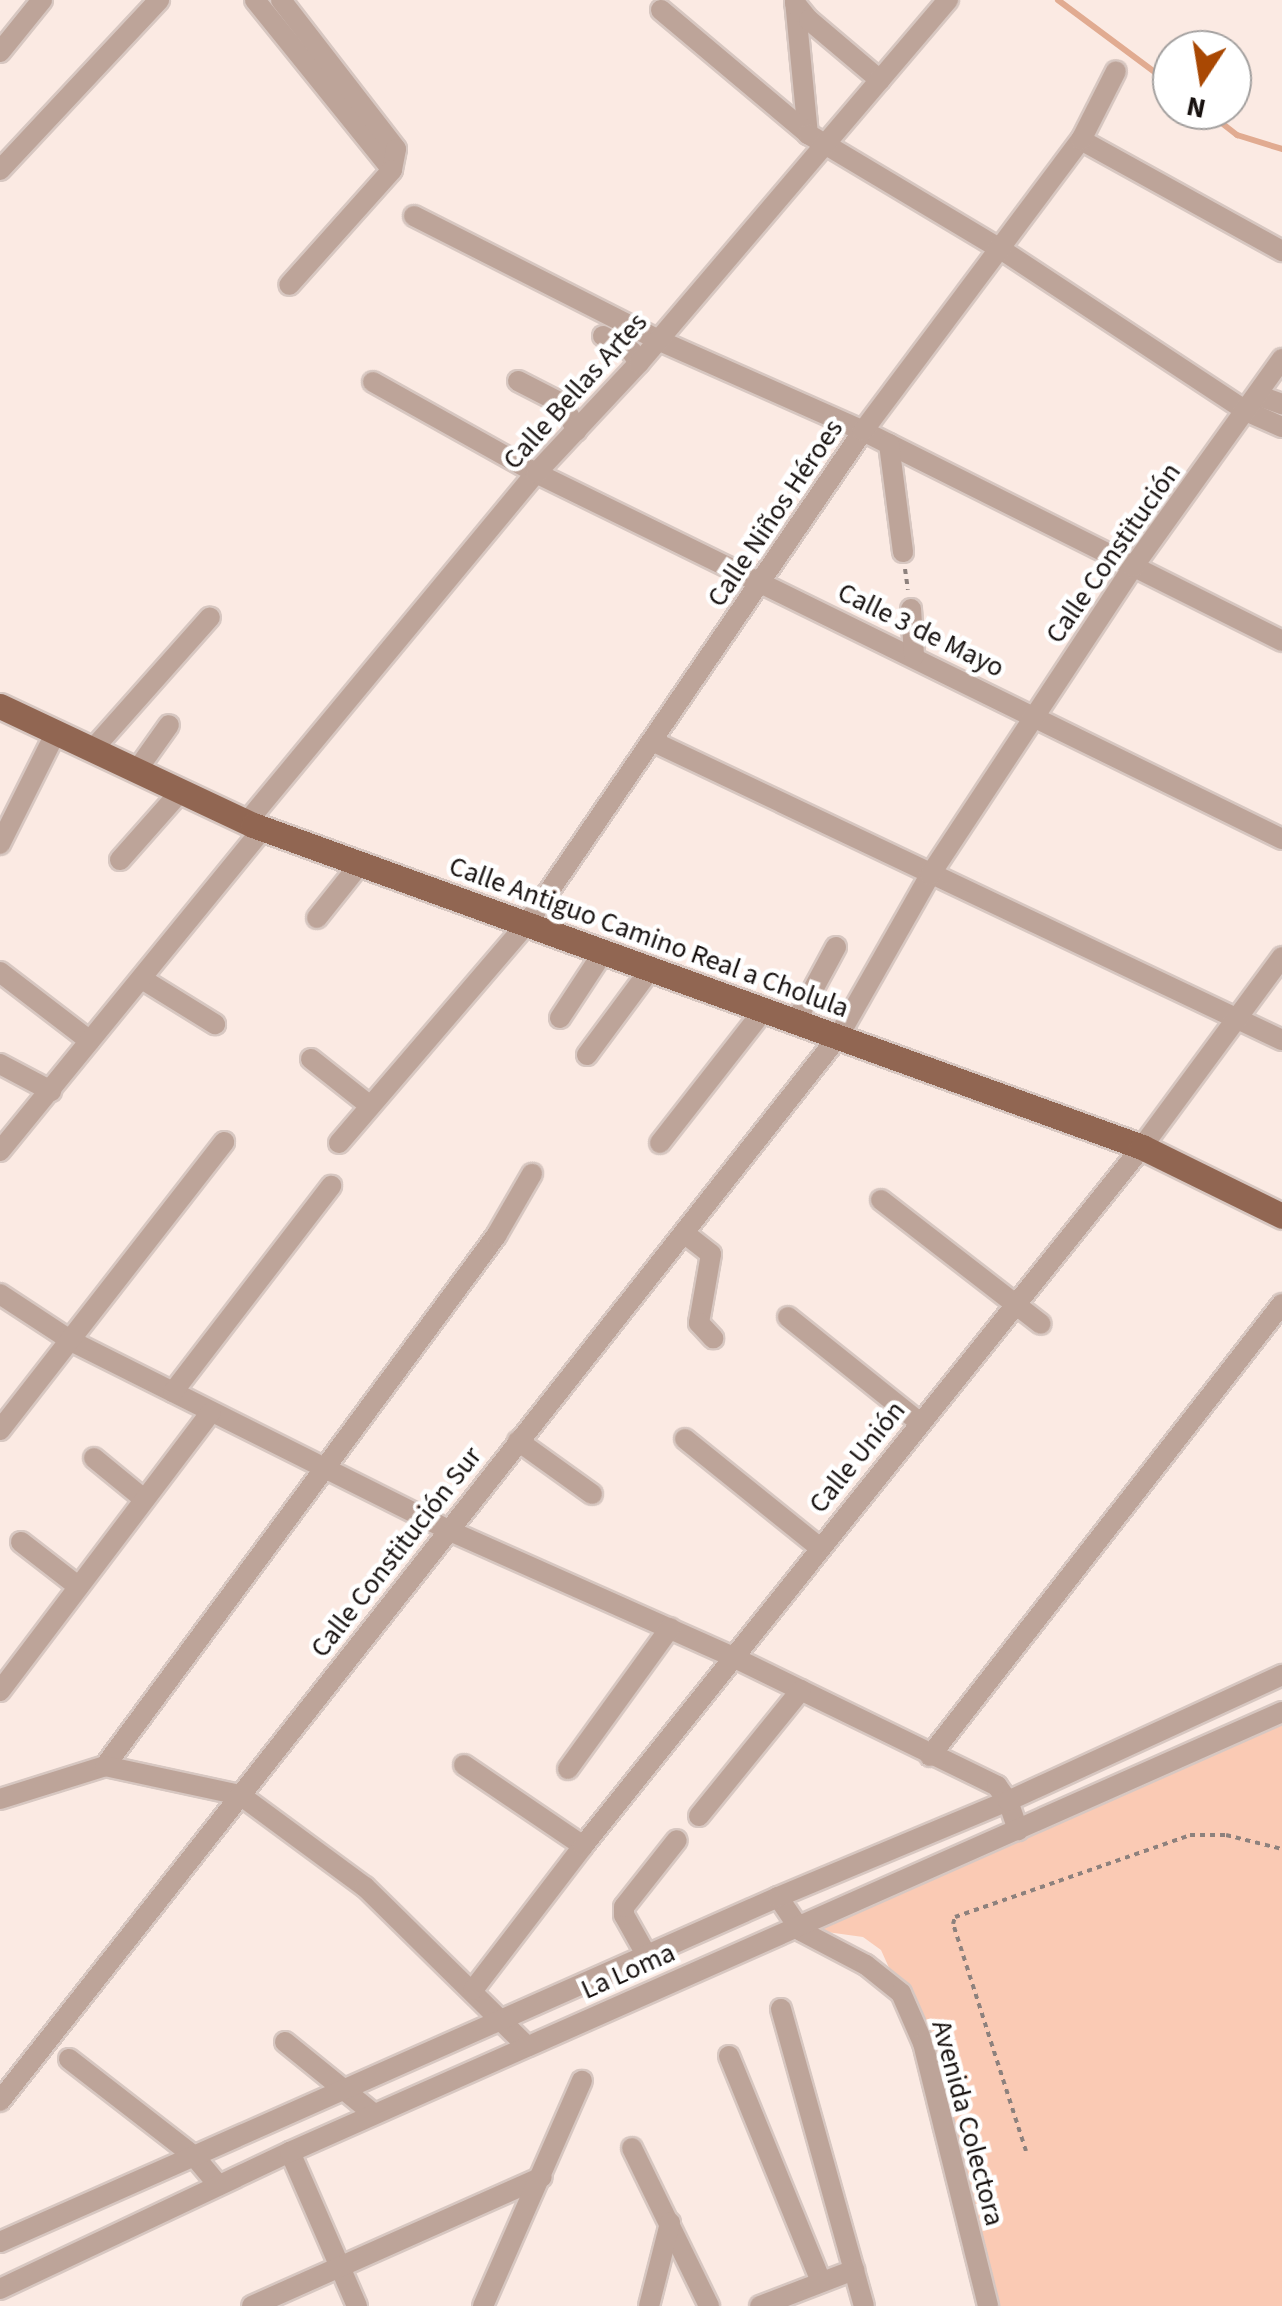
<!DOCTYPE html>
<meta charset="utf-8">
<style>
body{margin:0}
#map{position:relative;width:1282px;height:2306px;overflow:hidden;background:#fbeae3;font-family:"Source Sans 3",sans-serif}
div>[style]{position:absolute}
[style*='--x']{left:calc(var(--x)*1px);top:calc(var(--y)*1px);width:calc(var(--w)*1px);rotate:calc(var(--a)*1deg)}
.green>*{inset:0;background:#facab4}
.stream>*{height:6px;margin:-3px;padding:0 3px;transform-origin:3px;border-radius:3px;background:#e1ab91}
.path>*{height:4px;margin-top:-2px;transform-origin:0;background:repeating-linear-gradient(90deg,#8d817d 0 5px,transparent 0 10px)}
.roads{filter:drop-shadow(2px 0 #d7c7c1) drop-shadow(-2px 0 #d7c7c1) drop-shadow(0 2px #d7c7c1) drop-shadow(0 -2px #d7c7c1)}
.minor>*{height:20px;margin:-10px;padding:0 10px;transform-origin:10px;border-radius:10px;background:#bda499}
.major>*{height:25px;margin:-12.5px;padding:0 12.5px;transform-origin:12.5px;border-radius:12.5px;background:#916652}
span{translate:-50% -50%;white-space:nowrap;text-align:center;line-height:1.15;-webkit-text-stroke:9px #fff;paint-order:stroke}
.street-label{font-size:28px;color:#181210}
.north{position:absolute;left:1152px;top:30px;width:100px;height:100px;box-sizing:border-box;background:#fff;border:2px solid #a3a09f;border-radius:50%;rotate:192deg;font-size:28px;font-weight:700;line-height:40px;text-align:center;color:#181210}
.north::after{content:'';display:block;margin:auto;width:35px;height:45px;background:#a94803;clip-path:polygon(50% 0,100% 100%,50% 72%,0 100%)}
</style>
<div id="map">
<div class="green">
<i style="clip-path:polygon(1282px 1709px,1282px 2306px,988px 2306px,923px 2043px,881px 1950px,863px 1937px,798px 1928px)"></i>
</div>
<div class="stream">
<i style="--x:1058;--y:0;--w:142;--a:36.7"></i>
<i style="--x:1205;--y:110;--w:41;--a:38"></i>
<i style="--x:1237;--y:135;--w:47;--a:17.3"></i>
</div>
<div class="path">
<i style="--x:905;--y:569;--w:21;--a:82"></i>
<i style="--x:1026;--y:2151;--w:238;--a:-107.8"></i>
<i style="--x:953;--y:1924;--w:7;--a:-74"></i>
<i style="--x:955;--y:1917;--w:249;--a:-19.2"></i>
<i style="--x:1190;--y:1835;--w:36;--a:0"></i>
<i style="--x:1226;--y:1835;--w:58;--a:14"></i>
</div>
<div class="roads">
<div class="minor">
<i style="--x:255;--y:0;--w:218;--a:51.1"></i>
<i style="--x:281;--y:0;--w:188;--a:52.3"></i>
<i style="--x:396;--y:149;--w:21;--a:101"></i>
<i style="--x:392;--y:170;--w:154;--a:131.8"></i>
<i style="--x:795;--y:0;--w:135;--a:84.5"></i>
<i style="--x:795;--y:3;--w:22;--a:51"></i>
<i style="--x:809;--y:20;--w:93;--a:40.2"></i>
<i style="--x:661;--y:10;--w:192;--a:40.1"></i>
<i style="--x:808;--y:134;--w:226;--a:30.9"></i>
<i style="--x:1002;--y:250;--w:292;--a:33.4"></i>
<i style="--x:1246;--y:411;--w:39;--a:24"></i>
<i style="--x:0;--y:52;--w:67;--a:-51.1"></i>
<i style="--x:1081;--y:140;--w:230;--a:28.9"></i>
<i style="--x:0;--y:170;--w:233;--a:-46.9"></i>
<i style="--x:414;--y:216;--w:274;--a:26.9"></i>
<i style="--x:658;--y:340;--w:224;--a:23.9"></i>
<i style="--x:863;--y:431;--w:469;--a:26.6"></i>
<i style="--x:603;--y:336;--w:32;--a:28"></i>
<i style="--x:631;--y:351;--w:14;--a:56"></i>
<i style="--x:518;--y:381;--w:51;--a:27.1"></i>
<i style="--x:563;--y:404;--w:30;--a:63"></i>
<i style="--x:373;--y:382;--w:187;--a:29.2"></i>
<i style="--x:536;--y:473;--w:831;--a:26.13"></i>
<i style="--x:1257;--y:395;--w:27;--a:20"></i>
<i style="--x:889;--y:444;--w:109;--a:82.6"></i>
<i style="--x:911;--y:609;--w:47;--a:86.3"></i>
<i style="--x:652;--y:741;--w:697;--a:25.39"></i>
<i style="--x:93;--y:749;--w:176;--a:-48.4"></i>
<i style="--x:137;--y:770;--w:55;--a:-54.6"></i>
<i style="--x:247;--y:822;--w:453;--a:-50.4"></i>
<i style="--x:536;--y:473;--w:151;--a:-46.9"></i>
<i style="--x:639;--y:363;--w:477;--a:-49.6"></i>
<i style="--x:0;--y:844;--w:125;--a:-63.4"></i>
<i style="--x:120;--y:860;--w:92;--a:-48.5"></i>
<i style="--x:317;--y:918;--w:69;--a:-51.5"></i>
<i style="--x:0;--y:972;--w:113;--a:37.5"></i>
<i style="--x:142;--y:979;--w:86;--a:31.7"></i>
<i style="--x:560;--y:1018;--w:80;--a:-56.7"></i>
<i style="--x:796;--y:1021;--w:84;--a:-61.6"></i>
<i style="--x:587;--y:1055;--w:109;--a:-53.5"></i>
<i style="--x:311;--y:1059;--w:74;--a:38.4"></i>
<i style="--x:0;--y:1064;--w:58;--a:27.9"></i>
<i style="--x:339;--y:1143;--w:287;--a:-49.4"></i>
<i style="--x:526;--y:925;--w:598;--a:-55.7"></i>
<i style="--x:863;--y:431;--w:364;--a:-53.2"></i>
<i style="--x:1081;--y:140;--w:77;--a:-63.1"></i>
<i style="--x:660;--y:1143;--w:169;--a:-52"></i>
<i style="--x:0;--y:1151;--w:417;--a:-50.8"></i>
<i style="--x:881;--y:1200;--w:202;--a:37.8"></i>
<i style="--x:684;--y:1233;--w:34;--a:38"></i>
<i style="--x:711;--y:1254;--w:70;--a:99.9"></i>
<i style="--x:699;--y:1323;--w:21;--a:47"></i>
<i style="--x:0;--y:1294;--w:87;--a:33.3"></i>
<i style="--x:73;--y:1342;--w:422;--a:26.6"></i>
<i style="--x:450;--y:1531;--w:312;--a:24"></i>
<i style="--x:735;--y:1658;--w:292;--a:26"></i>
<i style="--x:997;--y:1786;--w:19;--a:54"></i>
<i style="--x:1008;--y:1801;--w:31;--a:71"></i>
<i style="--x:788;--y:1317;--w:168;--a:38.7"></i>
<i style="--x:173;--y:1392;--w:260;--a:-52.5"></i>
<i style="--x:0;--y:1430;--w:365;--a:-52.1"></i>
<i style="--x:685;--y:1439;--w:174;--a:38.9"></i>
<i style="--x:518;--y:1441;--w:91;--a:35.6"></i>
<i style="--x:94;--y:1458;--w:65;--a:39.4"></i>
<i style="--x:21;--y:1542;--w:73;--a:37.8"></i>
<i style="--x:0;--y:1691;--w:350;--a:-52.9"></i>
<i style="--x:930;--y:1756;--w:573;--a:-52.09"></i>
<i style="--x:464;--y:1765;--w:144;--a:34.2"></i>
<i style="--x:105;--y:1766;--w:659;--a:-53.58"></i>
<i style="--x:496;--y:1236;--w:72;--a:-59.9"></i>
<i style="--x:568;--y:1769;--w:174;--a:-54.1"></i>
<i style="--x:0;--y:1799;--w:110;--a:-17.4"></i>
<i style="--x:105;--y:1766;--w:138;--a:12.1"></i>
<i style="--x:240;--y:1795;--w:155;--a:36.4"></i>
<i style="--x:365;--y:1887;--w:227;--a:44.5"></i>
<i style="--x:699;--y:1816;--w:162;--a:-51"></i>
<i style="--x:778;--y:1897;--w:41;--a:55.9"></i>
<i style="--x:801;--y:1931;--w:73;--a:27.6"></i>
<i style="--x:866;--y:1965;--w:45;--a:38.7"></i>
<i style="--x:901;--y:1993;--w:55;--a:66.3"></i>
<i style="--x:923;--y:2043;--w:271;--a:76.1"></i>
<i style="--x:647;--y:1956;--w:47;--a:-119.3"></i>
<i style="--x:624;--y:1915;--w:8;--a:-90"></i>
<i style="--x:624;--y:1907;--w:85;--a:-51.7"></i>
<i style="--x:473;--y:1990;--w:181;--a:-52.6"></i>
<i style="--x:583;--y:1846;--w:895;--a:-51.35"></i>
<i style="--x:1142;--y:1147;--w:236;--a:-53.6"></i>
<i style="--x:781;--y:2009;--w:308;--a:74.4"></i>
<i style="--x:285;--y:2042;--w:114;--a:39"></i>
<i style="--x:729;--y:2056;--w:244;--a:67.8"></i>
<i style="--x:69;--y:2059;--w:158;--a:37.8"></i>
<i style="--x:194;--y:2156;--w:38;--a:50"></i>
<i style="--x:0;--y:2101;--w:1354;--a:-51.78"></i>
<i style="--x:838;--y:1037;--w:186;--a:-60.4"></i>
<i style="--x:930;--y:875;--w:369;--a:-56.6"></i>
<i style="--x:1133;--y:567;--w:256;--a:-54.4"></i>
<i style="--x:632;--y:2148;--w:176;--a:64"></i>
<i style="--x:290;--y:2152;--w:168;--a:66.5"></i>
<i style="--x:0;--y:2242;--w:851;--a:-23.91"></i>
<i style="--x:778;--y:1897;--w:249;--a:-22.7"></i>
<i style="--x:1008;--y:1801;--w:302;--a:-24.7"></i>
<i style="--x:0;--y:2289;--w:321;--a:-25.3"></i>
<i style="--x:290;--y:2152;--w:1085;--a:-23.92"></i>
<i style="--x:252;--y:2306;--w:317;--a:-24"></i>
<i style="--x:483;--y:2306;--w:246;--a:-66.3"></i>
<i style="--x:649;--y:2306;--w:86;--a:-75.8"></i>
<i style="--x:760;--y:2306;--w:101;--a:-21"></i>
</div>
<div class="major">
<i style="--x:0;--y:706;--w:280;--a:25.2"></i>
<i style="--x:253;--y:825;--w:946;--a:19.91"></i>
<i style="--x:1142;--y:1147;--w:156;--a:26.2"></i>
</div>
</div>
<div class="street-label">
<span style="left:575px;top:391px;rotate:-48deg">Calle Bellas Artes</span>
<span style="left:775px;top:513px;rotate:-56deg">Calle Niños Héroes</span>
<span style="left:1113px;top:553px;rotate:-55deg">Calle Constitución</span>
<span style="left:921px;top:630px;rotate:26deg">Calle 3 de Mayo</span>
<span style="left:649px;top:937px;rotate:20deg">Calle Antiguo Camino Real a Cholula</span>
<span style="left:857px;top:1457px;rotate:-51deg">Calle Unión</span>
<span style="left:396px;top:1552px;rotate:-52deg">Calle Constitución Sur</span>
<span style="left:628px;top:1971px;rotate:-24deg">La Loma</span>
<span style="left:968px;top:2123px;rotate:75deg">Avenida Colectora</span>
</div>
<div class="north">N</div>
</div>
